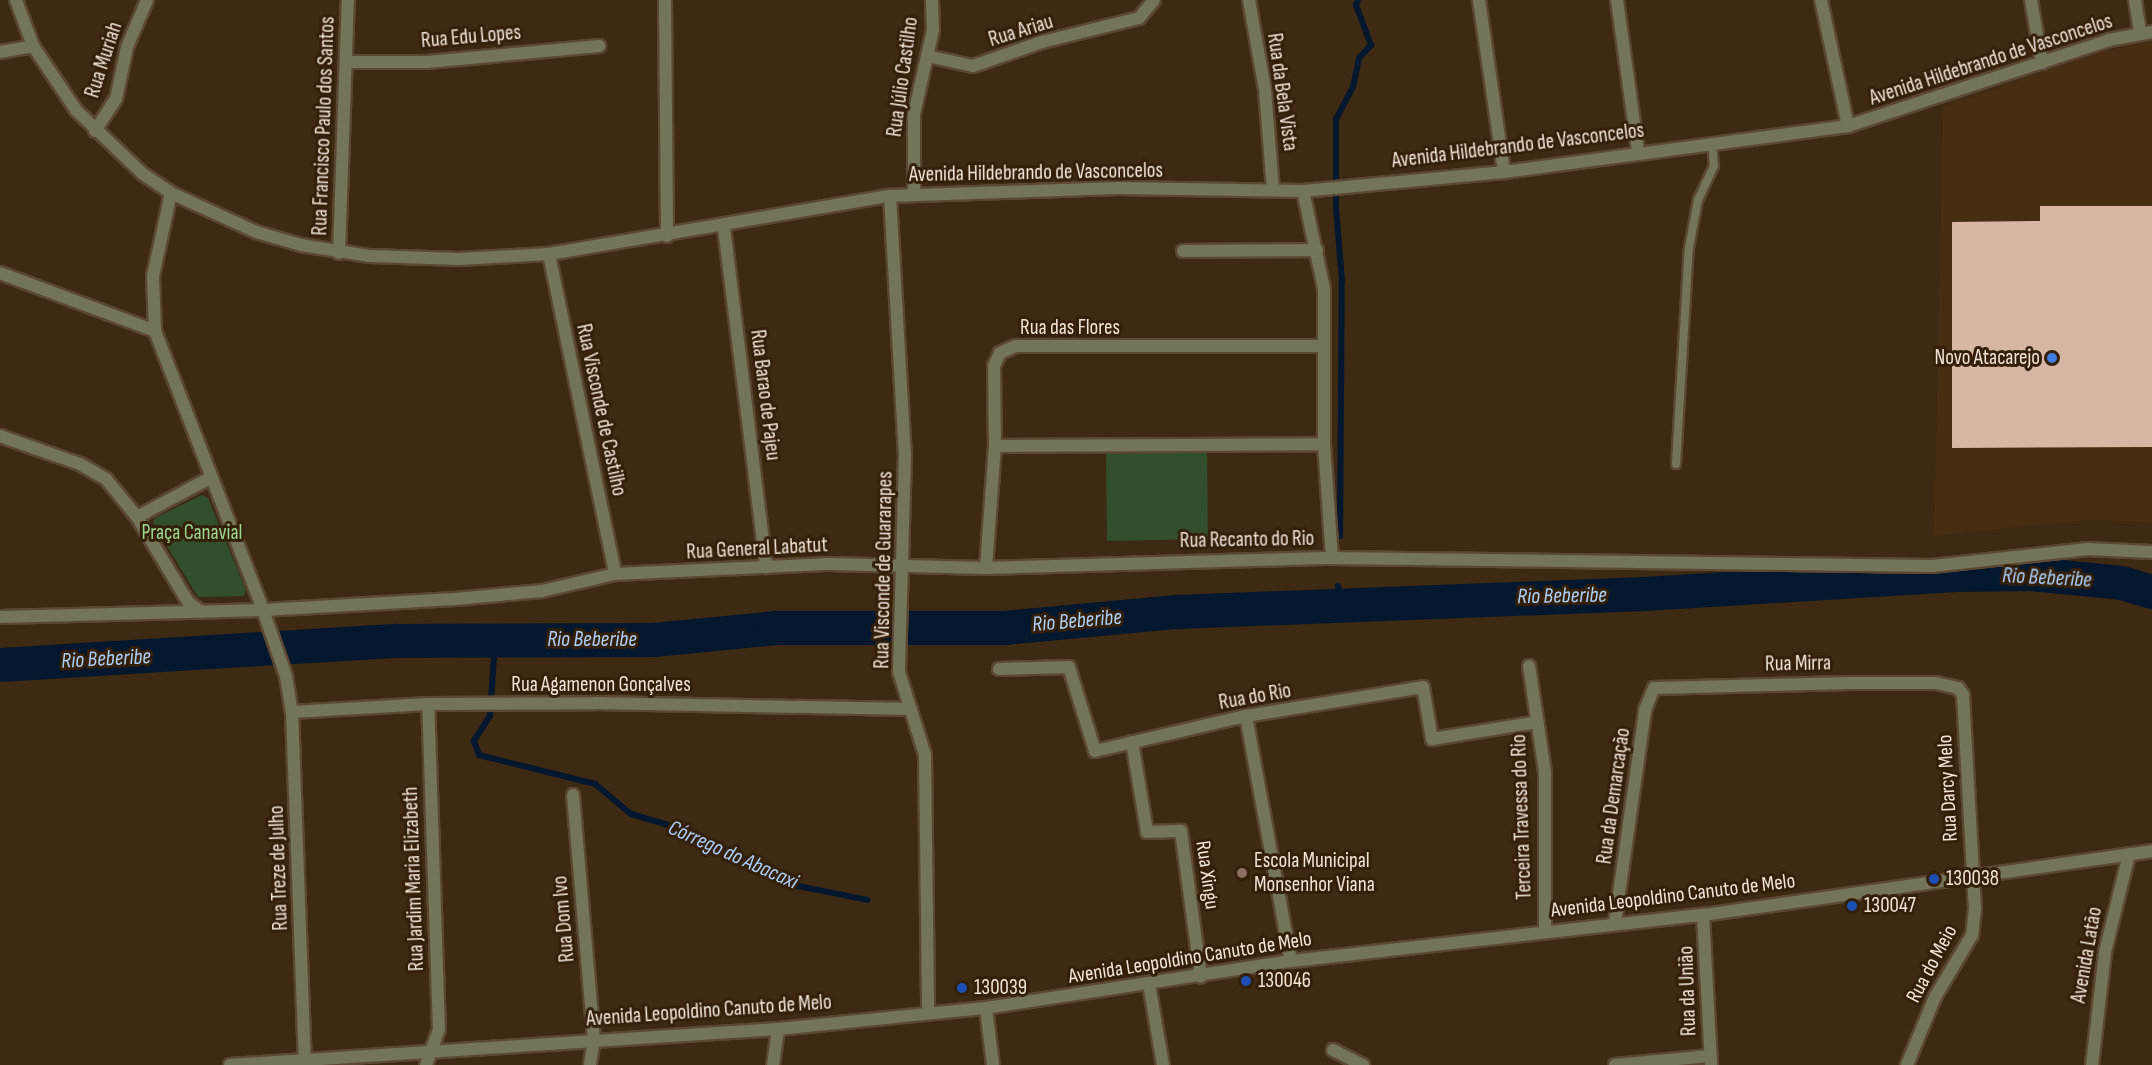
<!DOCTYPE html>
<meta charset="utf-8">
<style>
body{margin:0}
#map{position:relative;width:2152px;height:1065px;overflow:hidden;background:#3e2913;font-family:"Sofia Sans Condensed",sans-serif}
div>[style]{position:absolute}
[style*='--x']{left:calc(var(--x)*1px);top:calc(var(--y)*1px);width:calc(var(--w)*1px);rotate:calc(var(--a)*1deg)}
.built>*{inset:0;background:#472d11}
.green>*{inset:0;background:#324f2c}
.stream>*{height:6px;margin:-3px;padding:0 3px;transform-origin:3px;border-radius:3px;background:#03172e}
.river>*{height:34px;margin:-17px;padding:0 17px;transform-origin:17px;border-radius:17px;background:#03172e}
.building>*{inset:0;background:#d8b6a4}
.roads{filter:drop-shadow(2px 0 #5b4732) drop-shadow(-2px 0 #5b4732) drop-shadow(0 2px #5b4732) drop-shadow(0 -2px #5b4732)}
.service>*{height:8px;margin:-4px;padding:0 4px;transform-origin:4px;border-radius:4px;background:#737458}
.minor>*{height:12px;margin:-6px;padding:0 6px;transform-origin:6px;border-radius:6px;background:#737458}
.tertiary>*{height:12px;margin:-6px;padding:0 6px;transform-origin:6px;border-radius:6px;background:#737458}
.dots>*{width:16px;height:16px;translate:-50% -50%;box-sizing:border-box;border:3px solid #341f09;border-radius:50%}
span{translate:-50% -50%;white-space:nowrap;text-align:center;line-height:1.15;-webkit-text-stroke:6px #341f09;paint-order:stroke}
.street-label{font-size:21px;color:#f2e5d7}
.poi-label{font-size:21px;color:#f2e5d7}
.right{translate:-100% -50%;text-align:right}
.left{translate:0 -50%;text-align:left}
.park-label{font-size:21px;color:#9ad88e}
.water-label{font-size:22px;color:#acd1fb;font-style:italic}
</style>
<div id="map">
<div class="built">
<i style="clip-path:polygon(2152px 41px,2152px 522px,2087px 520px,1934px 536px,1943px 106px,2104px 51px)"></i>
</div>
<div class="green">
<i style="clip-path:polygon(1207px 451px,1208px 539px,1107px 541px,1106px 452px)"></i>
<i style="clip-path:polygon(202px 495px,208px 498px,246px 590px,244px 596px,198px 597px,153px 523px,155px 518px)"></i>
</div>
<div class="stream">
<i style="--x:1340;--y:536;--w:255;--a:-89.6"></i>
<i style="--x:1342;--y:281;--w:73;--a:-94.7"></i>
<i style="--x:1336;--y:208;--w:89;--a:-90"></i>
<i style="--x:1336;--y:119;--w:36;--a:-62"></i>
<i style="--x:1353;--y:87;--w:30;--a:-78"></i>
<i style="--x:1359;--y:58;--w:18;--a:-47"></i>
<i style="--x:1371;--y:45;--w:43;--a:-110.6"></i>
<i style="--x:1356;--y:5;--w:5;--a:-68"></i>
<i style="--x:1338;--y:586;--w:20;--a:79"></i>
<i style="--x:495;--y:642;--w:74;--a:93.9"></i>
<i style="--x:490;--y:716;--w:30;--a:123"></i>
<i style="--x:474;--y:741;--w:15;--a:70"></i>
<i style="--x:479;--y:755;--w:120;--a:14"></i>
<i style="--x:595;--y:784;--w:47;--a:39.8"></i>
<i style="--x:631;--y:814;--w:64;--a:16.4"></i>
<i style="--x:692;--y:832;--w:114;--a:27.7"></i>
<i style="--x:793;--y:885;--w:76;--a:11.3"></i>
</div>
<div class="river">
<i style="--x:0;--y:665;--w:398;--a:-3.5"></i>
<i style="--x:397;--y:641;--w:257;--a:-0.2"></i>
<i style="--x:654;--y:640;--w:123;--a:-5.6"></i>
<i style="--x:776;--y:628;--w:228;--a:0"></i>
<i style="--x:1004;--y:628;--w:174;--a:-5.3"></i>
<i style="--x:1177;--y:612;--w:468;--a:-2.2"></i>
<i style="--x:1645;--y:594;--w:311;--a:-3.5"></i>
<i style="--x:1955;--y:575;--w:76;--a:-0.8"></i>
<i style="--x:2031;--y:574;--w:91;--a:5.6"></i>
<i style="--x:2122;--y:583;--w:31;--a:17"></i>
</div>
<div class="building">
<i style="clip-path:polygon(2040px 206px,2152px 206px,2152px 447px,1952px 448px,1952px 222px,2040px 221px)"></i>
</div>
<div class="roads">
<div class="service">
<i style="--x:1676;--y:464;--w:216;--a:-86.6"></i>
<i style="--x:1689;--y:248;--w:49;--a:-79.4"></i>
<i style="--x:1698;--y:200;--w:38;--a:-65"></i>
<i style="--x:1714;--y:166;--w:24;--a:-95"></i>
</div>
<div class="minor">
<i style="--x:665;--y:0;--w:236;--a:89.5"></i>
<i style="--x:1249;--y:0;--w:91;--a:79.9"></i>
<i style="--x:1265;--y:90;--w:100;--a:85.4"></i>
<i style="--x:1479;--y:0;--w:174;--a:81.7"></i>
<i style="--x:1617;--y:0;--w:152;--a:82.1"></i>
<i style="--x:1821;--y:0;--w:129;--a:77.9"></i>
<i style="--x:2031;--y:0;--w:64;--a:80.1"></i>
<i style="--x:2135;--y:0;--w:32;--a:81"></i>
<i style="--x:0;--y:52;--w:34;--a:-10"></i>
<i style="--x:927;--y:56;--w:47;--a:12.3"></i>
<i style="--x:973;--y:66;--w:73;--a:-19.2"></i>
<i style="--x:1042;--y:42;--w:100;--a:-13.9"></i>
<i style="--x:1139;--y:18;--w:23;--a:-50"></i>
<i style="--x:347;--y:62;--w:80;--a:0"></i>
<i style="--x:427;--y:62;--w:173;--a:-5.3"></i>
<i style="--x:95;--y:131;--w:38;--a:-57"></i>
<i style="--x:116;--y:99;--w:53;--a:-78.1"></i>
<i style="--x:127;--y:47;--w:51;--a:-66.9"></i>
<i style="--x:1303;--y:191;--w:100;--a:77.9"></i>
<i style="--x:1324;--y:289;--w:155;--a:90"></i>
<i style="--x:1324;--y:444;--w:114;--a:86"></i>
<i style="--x:171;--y:193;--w:85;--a:102.2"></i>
<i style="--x:153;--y:276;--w:55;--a:87.9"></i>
<i style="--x:155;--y:331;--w:299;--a:68.8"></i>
<i style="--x:263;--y:610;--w:70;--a:70.8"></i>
<i style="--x:286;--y:676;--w:36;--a:81"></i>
<i style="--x:292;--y:712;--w:347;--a:87.9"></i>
<i style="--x:914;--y:195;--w:81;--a:-90"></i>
<i style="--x:914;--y:114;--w:86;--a:-77.3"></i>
<i style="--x:933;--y:30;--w:30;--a:-92"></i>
<i style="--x:890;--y:196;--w:258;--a:86.7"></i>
<i style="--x:905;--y:454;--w:218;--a:91.6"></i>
<i style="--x:899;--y:672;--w:87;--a:72.6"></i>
<i style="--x:925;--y:755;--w:257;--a:89.3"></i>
<i style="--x:724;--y:228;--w:342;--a:82.9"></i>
<i style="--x:1183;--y:251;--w:134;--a:-0.4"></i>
<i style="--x:339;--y:253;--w:253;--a:-88"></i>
<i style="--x:549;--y:254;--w:327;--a:78.3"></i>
<i style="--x:0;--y:273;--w:165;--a:20.5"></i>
<i style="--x:0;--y:436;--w:85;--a:19.3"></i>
<i style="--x:80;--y:464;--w:30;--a:30"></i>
<i style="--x:106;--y:479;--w:49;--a:50.8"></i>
<i style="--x:137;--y:517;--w:99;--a:59"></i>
<i style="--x:188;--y:602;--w:17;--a:36"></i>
<i style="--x:995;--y:446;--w:329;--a:-0.3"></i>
<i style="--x:137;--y:517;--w:83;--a:-28.1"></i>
<i style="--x:986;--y:568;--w:122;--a:-85.8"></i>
<i style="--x:995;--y:446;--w:80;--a:-90.7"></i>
<i style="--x:994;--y:366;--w:14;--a:-65"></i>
<i style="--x:1000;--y:353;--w:17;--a:-24"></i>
<i style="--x:1016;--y:346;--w:305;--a:0"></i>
<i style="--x:0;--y:617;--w:263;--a:-1.5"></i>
<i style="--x:263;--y:610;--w:192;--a:-3.3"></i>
<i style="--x:455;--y:599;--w:87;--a:-5.3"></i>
<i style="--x:542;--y:591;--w:75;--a:-13.1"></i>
<i style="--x:615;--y:574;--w:215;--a:-2.7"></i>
<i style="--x:830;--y:564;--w:156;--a:1.5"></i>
<i style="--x:986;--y:568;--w:346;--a:-1.7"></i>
<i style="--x:1332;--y:558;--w:600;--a:0.76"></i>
<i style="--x:1932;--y:566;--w:157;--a:-6.2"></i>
<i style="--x:2088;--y:549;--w:64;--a:2.7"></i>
<i style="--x:1529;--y:666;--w:107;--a:81.4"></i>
<i style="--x:1545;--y:772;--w:158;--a:90"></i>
<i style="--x:999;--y:669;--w:70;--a:-1.6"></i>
<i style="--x:1069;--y:667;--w:88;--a:72.8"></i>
<i style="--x:1095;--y:751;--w:155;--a:-13.1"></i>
<i style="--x:1246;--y:716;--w:179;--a:-9.3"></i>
<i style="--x:1423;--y:687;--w:53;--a:80.2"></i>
<i style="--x:1432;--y:739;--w:107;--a:-9.1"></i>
<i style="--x:292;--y:712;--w:136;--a:-3.4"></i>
<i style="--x:428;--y:704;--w:167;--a:-0.3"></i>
<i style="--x:595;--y:703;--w:316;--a:1.1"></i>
<i style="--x:1246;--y:716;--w:249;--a:79.6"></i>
<i style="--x:1132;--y:742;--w:91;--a:80.5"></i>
<i style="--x:1147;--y:832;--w:34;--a:-2"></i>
<i style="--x:1181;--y:831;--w:147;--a:82.2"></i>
<i style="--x:573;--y:795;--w:245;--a:85.1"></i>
<i style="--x:594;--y:1039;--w:26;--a:99"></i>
<i style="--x:1703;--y:915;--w:150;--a:86.9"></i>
<i style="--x:1615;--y:922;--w:214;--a:-81.9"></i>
<i style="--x:1645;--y:710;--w:24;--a:-68"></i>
<i style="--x:1654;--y:688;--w:195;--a:-1.5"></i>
<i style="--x:1849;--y:683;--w:87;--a:0"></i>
<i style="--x:1936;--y:683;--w:23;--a:13"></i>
<i style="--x:1958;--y:688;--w:9;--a:54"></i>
<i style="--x:1963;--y:695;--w:213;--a:86.8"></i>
<i style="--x:1975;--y:908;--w:27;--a:96"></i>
<i style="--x:1972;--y:935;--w:72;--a:120.8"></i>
<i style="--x:1935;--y:997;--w:74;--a:112.4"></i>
<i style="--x:1149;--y:984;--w:82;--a:80.2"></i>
<i style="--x:1333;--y:1050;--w:34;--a:27"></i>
<i style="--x:426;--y:1065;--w:37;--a:-70"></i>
<i style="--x:439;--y:1030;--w:326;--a:-91.9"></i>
<i style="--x:773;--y:1065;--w:36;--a:-82"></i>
<i style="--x:1615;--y:1065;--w:95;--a:-5.4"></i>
<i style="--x:2092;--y:1065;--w:114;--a:-83.4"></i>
<i style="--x:2105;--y:952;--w:101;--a:-76.2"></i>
</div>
<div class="tertiary">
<i style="--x:16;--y:0;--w:49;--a:69.7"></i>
<i style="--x:33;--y:46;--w:77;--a:56.1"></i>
<i style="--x:76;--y:110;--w:93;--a:43.7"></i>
<i style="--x:143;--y:174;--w:34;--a:34"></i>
<i style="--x:171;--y:193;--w:94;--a:24.6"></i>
<i style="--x:256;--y:232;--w:47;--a:16.1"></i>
<i style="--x:301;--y:245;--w:70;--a:9.1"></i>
<i style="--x:370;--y:256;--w:89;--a:1.9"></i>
<i style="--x:459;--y:259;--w:90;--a:-3.2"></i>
<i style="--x:549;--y:254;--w:346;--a:-9.7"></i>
<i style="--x:890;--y:196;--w:228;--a:-2"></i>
<i style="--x:1118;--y:188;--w:185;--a:0.9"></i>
<i style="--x:1303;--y:191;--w:202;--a:-5.4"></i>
<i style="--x:1504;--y:172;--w:347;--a:-7.6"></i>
<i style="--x:1848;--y:126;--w:275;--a:-18.2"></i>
<i style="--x:2109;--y:40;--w:44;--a:-10.5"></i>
<i style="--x:986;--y:1008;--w:57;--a:83"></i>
<i style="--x:230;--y:1065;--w:549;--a:-3.76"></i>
<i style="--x:778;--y:1029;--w:209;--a:-5.8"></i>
<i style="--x:986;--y:1008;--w:309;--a:-8.8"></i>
<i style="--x:1291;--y:961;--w:415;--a:-6.4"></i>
<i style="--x:1703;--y:915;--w:454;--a:-8.1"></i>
</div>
</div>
<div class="dots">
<i style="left:2052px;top:358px;background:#3f7fe0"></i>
<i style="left:1242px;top:873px;background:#8d6e63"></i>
<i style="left:1934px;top:879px;background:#1a4fb4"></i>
<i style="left:1852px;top:906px;background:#1a4fb4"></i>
<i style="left:1246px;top:981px;background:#1a4fb4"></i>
<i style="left:962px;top:988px;background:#1a4fb4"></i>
</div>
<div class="street-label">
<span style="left:1021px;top:31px;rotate:-17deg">Rua Ariau</span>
<span style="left:471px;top:37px;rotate:-5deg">Rua Edu Lopes</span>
<span style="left:104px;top:60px;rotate:-72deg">Rua Muriah</span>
<span style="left:1991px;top:60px;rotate:-18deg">Avenida Hildebrando de Vasconcelos</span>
<span style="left:903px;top:77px;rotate:-82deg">Rua Júlio Castilho</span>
<span style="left:1282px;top:92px;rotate:82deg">Rua da Bela Vista</span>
<span style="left:324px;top:126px;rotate:-88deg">Rua Francisco Paulo dos Santos</span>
<span style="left:1518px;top:146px;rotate:-7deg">Avenida Hildebrando de Vasconcelos</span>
<span style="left:1036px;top:173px;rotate:-1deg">Avenida Hildebrando de Vasconcelos</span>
<span style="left:1070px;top:328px">Rua das Flores</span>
<span style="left:765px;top:395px;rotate:83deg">Rua Barao de Pajeu</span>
<span style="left:601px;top:410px;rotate:78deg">Rua Visconde de Castilho</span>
<span style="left:1247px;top:540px;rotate:-1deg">Rua Recanto do Rio</span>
<span style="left:757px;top:549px;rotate:-3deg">Rua General Labatut</span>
<span style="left:884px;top:570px;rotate:-89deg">Rua Visconde de Guararapes</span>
<span style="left:1798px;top:664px;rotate:-1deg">Rua Mirra</span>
<span style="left:601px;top:685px">Rua Agamenon Gonçalves</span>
<span style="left:1255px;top:697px;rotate:-10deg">Rua do Rio</span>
<span style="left:1948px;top:788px;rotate:-93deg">Rua Darcy Melo</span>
<span style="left:1614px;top:796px;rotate:-82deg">Rua da Demarcação</span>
<span style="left:1522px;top:817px;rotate:-92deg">Terceira Travessa do Rio</span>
<span style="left:279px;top:868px;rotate:-92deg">Rua Treze de Julho</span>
<span style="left:1207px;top:875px;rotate:82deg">Rua Xingu</span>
<span style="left:414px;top:879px;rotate:-92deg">Rua Jardim Maria Elizabeth</span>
<span style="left:1673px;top:896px;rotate:-7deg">Avenida Leopoldino Canuto de Melo</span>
<span style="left:564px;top:919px;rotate:-95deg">Rua Dom Ivo</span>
<span style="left:2087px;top:955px;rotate:-80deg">Avenida Latão</span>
<span style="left:1190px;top:958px;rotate:-9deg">Avenida Leopoldino Canuto de Melo</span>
<span style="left:1932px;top:964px;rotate:-62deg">Rua do Meio</span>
<span style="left:1688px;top:991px;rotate:-92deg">Rua da União</span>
<span style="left:709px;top:1011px;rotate:-4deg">Avenida Leopoldino Canuto de Melo</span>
</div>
<div class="poi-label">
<span class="right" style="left:2040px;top:358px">Novo Atacarejo</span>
<span class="left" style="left:1254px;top:873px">Escola Municipal<br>Monsenhor Viana</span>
<span class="left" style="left:1946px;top:879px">130038</span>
<span class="left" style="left:1864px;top:906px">130047</span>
<span class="left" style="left:1258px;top:981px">130046</span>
<span class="left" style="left:974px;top:988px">130039</span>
</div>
<div class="park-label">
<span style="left:192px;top:533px">Praça Canavial</span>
</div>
<div class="water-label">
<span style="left:2047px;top:578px;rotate:3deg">Rio Beberibe</span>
<span style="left:1562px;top:596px;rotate:-1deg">Rio Beberibe</span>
<span style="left:1077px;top:621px;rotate:-5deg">Rio Beberibe</span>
<span style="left:592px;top:640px">Rio Beberibe</span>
<span style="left:106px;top:659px;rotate:-3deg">Rio Beberibe</span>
<span style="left:733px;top:855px;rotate:24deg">Córrego do Abacaxi</span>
</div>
</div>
